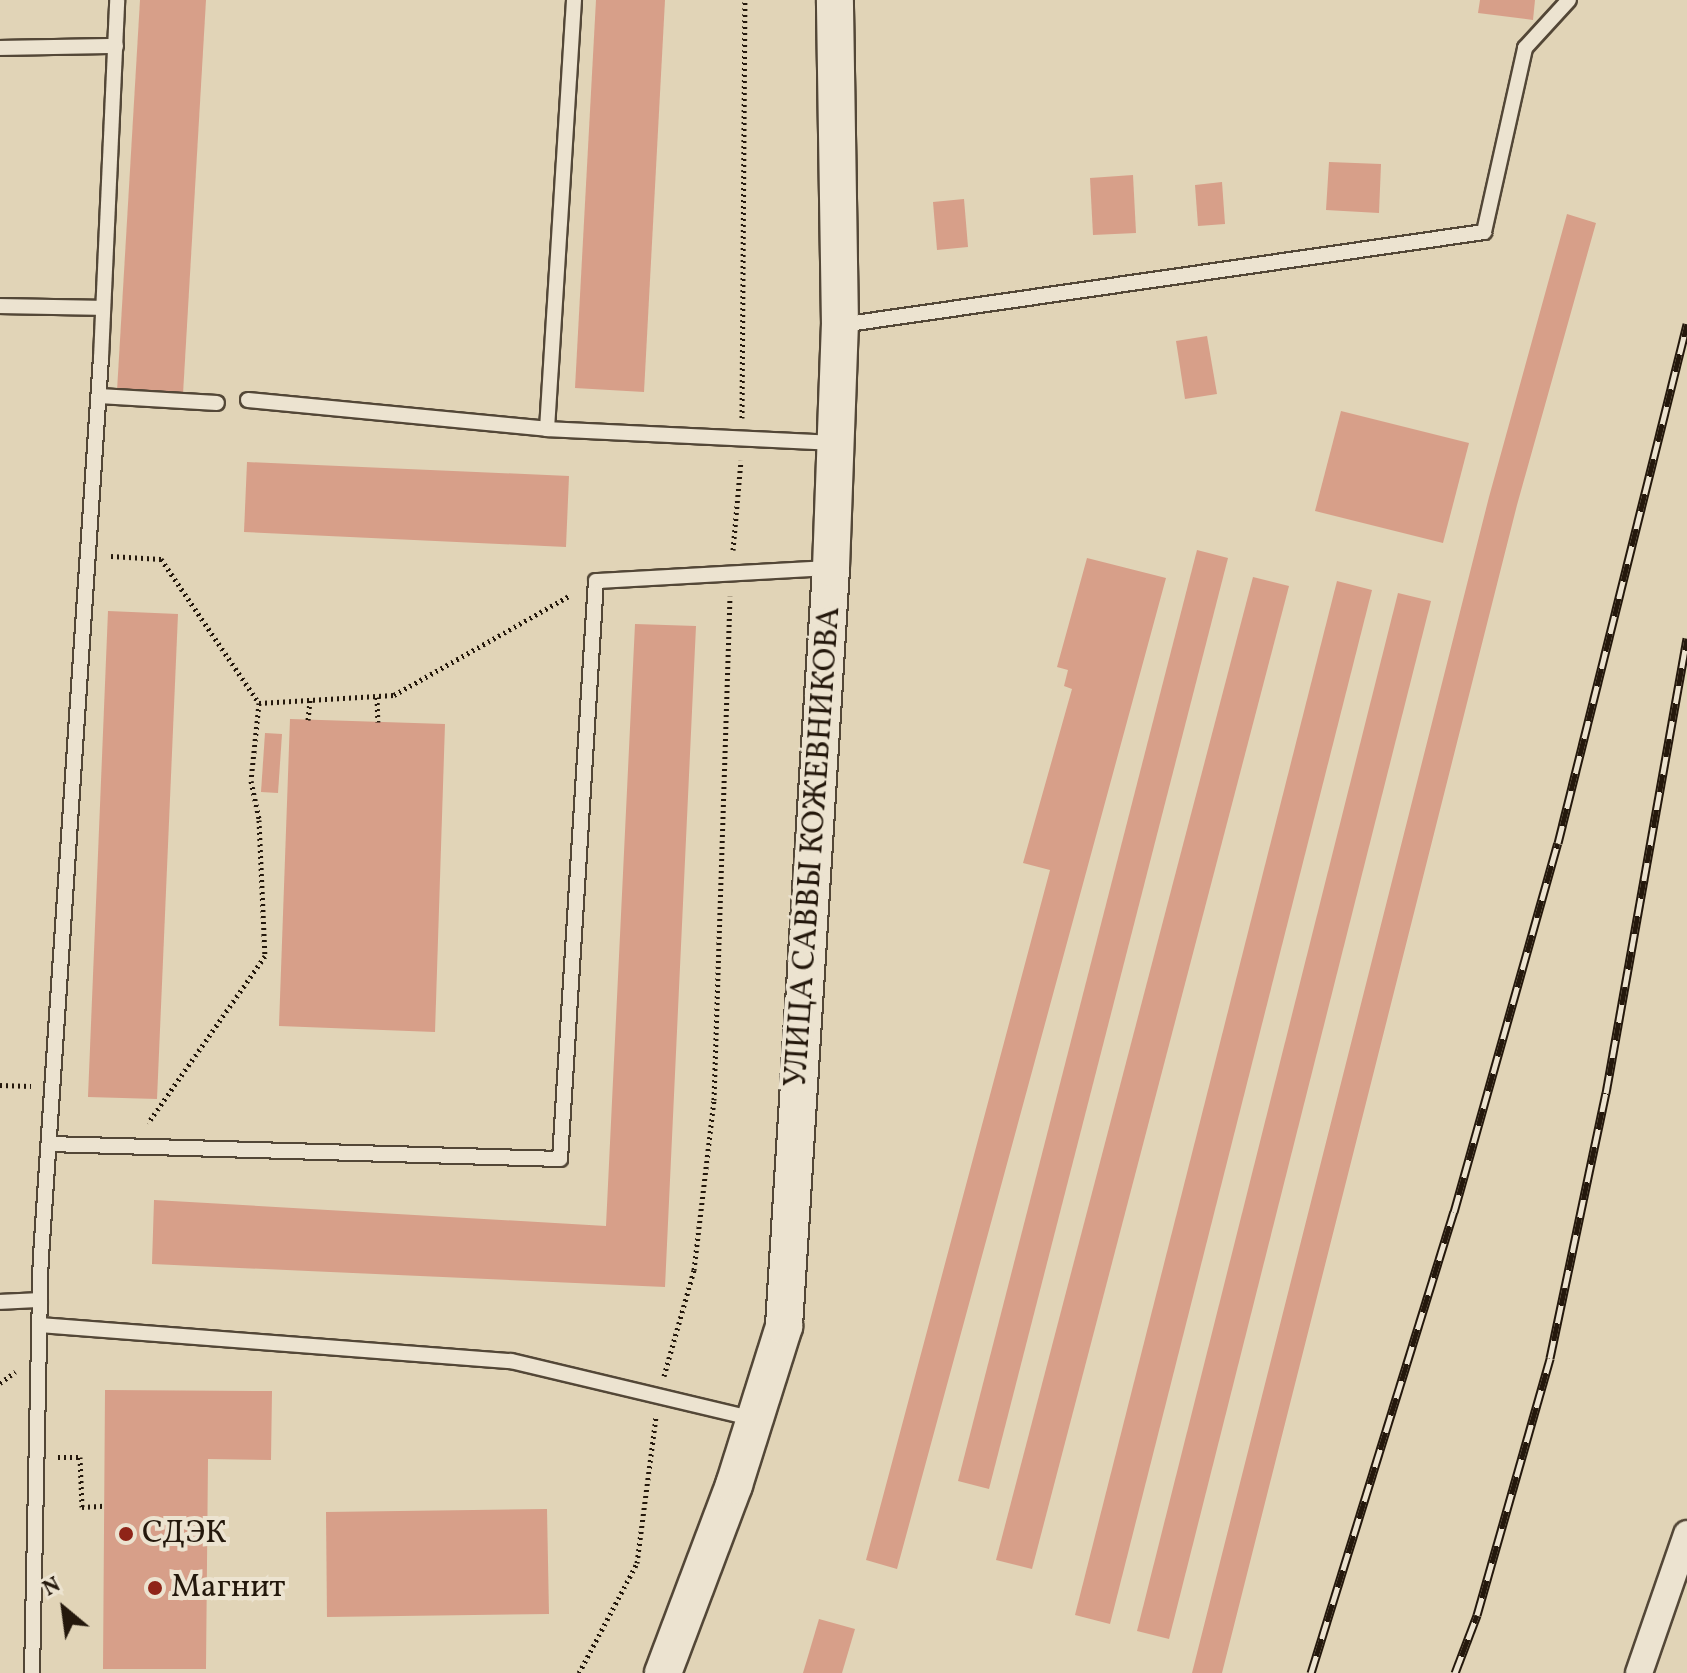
<!DOCTYPE html>
<meta charset="utf-8">
<style>
body{margin:0}
#map{position:relative;width:1687px;height:1673px;overflow:hidden;background:#e1d4b7;font-family:Vollkorn,serif}
div>[style]{position:absolute}
[style*='--x']{left:calc(var(--x)*1px);top:calc(var(--y)*1px);width:calc(var(--w)*1px);rotate:calc(var(--a)*1deg)}
.building>*{inset:0;background:#d79f89}
.path>*{height:5px;margin-top:-2.5px;transform-origin:0;background:repeating-linear-gradient(90deg,#24180c 0 2px,transparent 0 6px)}
.roads{filter:drop-shadow(2px 0 #534737) drop-shadow(-2px 0 #534737) drop-shadow(0 2px #534737) drop-shadow(0 -2px #534737)}
.lane>*{height:14px;margin:-7px;padding:0 7px;transform-origin:7px;border-radius:7px;background:#ece3d0}
.street>*{height:26px;margin:-13px;padding:0 13px;transform-origin:13px;border-radius:13px;background:#ece3d0}
.secondary>*{height:36px;margin:-18px;padding:0 18px;transform-origin:18px;border-radius:18px;background:#ece3d0}
.rail>*{height:9px;margin-top:-4.5px;transform-origin:0;background:repeating-linear-gradient(90deg,#ece3d0 0 18px,#24180c 0 36px);box-sizing:border-box;border-block:2px solid #24180c}
.dots>*{width:22px;height:22px;translate:-50% -50%;box-sizing:border-box;border:4px solid #ece3d0;border-radius:50%}
span{translate:-50% -50%;white-space:nowrap;text-align:center;line-height:1.15;-webkit-text-stroke:8px #ece3d0;paint-order:stroke}
.street-label{font-size:32px;color:#24180c}
.poi-label{font-size:32px;color:#24180c}
.left{translate:0 -50%;text-align:left}
.north{position:absolute;left:24px;top:1569px;width:80px;height:80px;-webkit-text-stroke:6px #ece3d0;paint-order:stroke;rotate:331deg;font-size:22px;font-weight:700;line-height:32px;text-align:center;color:#24180c}
.north::after{content:'';display:block;margin:auto;width:28px;height:36px;background:#24180c;clip-path:polygon(50% 0,100% 100%,50% 72%,0 100%)}
</style>
<div id="map">
<div class="building">
<i style="clip-path:polygon(140px 0,206px 0,183px 394px,117px 391px)"></i>
<i style="clip-path:polygon(596px 0,665px 0,644px 392px,575px 388px)"></i>
<i style="clip-path:polygon(1480px 0,1535px 0,1533px 20px,1478px 13px)"></i>
<i style="clip-path:polygon(1329px 162px,1381px 164px,1379px 213px,1326px 210px)"></i>
<i style="clip-path:polygon(1133px 175px,1136px 233px,1093px 235px,1090px 178px)"></i>
<i style="clip-path:polygon(1222px 182px,1225px 224px,1198px 226px,1195px 185px)"></i>
<i style="clip-path:polygon(964px 199px,968px 247px,937px 250px,933px 202px)"></i>
<i style="clip-path:polygon(1567px 214px,1596px 223px,1517px 505px,1222px 1673px,1192px 1673px,1489px 497px)"></i>
<i style="clip-path:polygon(1207px 336px,1217px 394px,1185px 399px,1176px 341px)"></i>
<i style="clip-path:polygon(1341px 411px,1469px 443px,1443px 543px,1315px 511px)"></i>
<i style="clip-path:polygon(247px 462px,569px 476px,566px 547px,244px 532px)"></i>
<i style="clip-path:polygon(1197px 550px,1228px 558px,989px 1489px,958px 1481px)"></i>
<i style="clip-path:polygon(1087px 558px,1166px 578px,897px 1569px,866px 1560px,1050px 870px,1023px 863px,1072px 689px,1064px 686px,1068px 670px,1057px 667px)"></i>
<i style="clip-path:polygon(1253px 577px,1289px 586px,1032px 1569px,996px 1560px)"></i>
<i style="clip-path:polygon(1337px 581px,1372px 590px,1110px 1624px,1075px 1615px)"></i>
<i style="clip-path:polygon(1398px 593px,1431px 601px,1169px 1639px,1137px 1631px)"></i>
<i style="clip-path:polygon(108px 611px,178px 614px,157px 1099px,88px 1097px)"></i>
<i style="clip-path:polygon(635px 624px,696px 626px,665px 1287px,152px 1264px,154px 1200px,606px 1226px)"></i>
<i style="clip-path:polygon(290px 719px,445px 724px,435px 1032px,279px 1026px)"></i>
<i style="clip-path:polygon(265px 733px,282px 734px,278px 793px,261px 792px)"></i>
<i style="clip-path:polygon(105px 1390px,272px 1391px,271px 1460px,208px 1459px,206px 1669px,103px 1669px)"></i>
<i style="clip-path:polygon(547px 1509px,549px 1614px,327px 1617px,326px 1512px)"></i>
<i style="clip-path:polygon(819px 1619px,855px 1629px,842px 1673px,803px 1673px)"></i>
</div>
<div class="path">
<i style="--x:742;--y:418;--w:418;--a:-89.6"></i>
<i style="--x:733;--y:550;--w:90;--a:-84.9"></i>
<i style="--x:111;--y:556;--w:50;--a:3.4"></i>
<i style="--x:161;--y:559;--w:174;--a:55.8"></i>
<i style="--x:259;--y:703;--w:78;--a:95.9"></i>
<i style="--x:251;--y:781;--w:40;--a:78"></i>
<i style="--x:259;--y:820;--w:136;--a:87.5"></i>
<i style="--x:265;--y:956;--w:204;--a:125"></i>
<i style="--x:377;--y:697;--w:25;--a:88"></i>
<i style="--x:259;--y:703;--w:135;--a:-3.4"></i>
<i style="--x:394;--y:695;--w:203;--a:-29.5"></i>
<i style="--x:308;--y:720;--w:20;--a:-84"></i>
<i style="--x:0;--y:1085;--w:31;--a:2"></i>
<i style="--x:664;--y:1376;--w:110;--a:-74.2"></i>
<i style="--x:694;--y:1270;--w:171;--a:-83.3"></i>
<i style="--x:714;--y:1100;--w:504;--a:-88.18"></i>
<i style="--x:0;--y:1383;--w:19;--a:-36"></i>
<i style="--x:58;--y:1457;--w:22;--a:0"></i>
<i style="--x:80;--y:1457;--w:50;--a:87.7"></i>
<i style="--x:82;--y:1507;--w:22;--a:-3"></i>
<i style="--x:579;--y:1673;--w:124;--a:-62.2"></i>
<i style="--x:637;--y:1563;--w:147;--a:-82.6"></i>
</div>
<div class="roads">
<div class="lane">
<i style="--x:0;--y:48;--w:116;--a:-1"></i>
<i style="--x:0;--y:306;--w:102;--a:1.1"></i>
<i style="--x:841;--y:325;--w:650;--a:-8.23"></i>
<i style="--x:1484;--y:232;--w:189;--a:-77.4"></i>
<i style="--x:1525;--y:48;--w:65;--a:-47.5"></i>
<i style="--x:99;--y:396;--w:118;--a:3.4"></i>
<i style="--x:248;--y:400;--w:300;--a:5.5"></i>
<i style="--x:547;--y:429;--w:287;--a:2.8"></i>
<i style="--x:547;--y:429;--w:430;--a:-86.4"></i>
<i style="--x:49;--y:1144;--w:511;--a:1.68"></i>
<i style="--x:560;--y:1159;--w:579;--a:-86.44"></i>
<i style="--x:596;--y:581;--w:235;--a:-3.2"></i>
<i style="--x:0;--y:1302;--w:40;--a:-2.9"></i>
<i style="--x:40;--y:1325;--w:472;--a:4.4"></i>
<i style="--x:511;--y:1361;--w:251;--a:13.4"></i>
<i style="--x:32;--y:1673;--w:417;--a:-88.8"></i>
<i style="--x:41;--y:1256;--w:900;--a:-86.18"></i>
<i style="--x:101;--y:358;--w:358;--a:-87.4"></i>
</div>
<div class="street">
<i style="--x:1639;--y:1673;--w:147;--a:-70.9"></i>
</div>
<div class="secondary">
<i style="--x:663;--y:1673;--w:201;--a:-69.3"></i>
<i style="--x:734;--y:1485;--w:167;--a:-72.5"></i>
<i style="--x:784;--y:1326;--w:759;--a:-86.45"></i>
<i style="--x:831;--y:568;--w:243;--a:-87.9"></i>
<i style="--x:840;--y:325;--w:325;--a:-90.9"></i>
</div>
</div>
<div class="rail">
<i style="--x:1311;--y:1673;--w:483;--a:-72.8"></i>
<i style="--x:1454;--y:1212;--w:383;--a:-74.3"></i>
<i style="--x:1558;--y:843;--w:535;--a:-76.04"></i>
<i style="--x:1455;--y:1673;--w:62;--a:-69.2"></i>
<i style="--x:1477;--y:1615;--w:267;--a:-74.1"></i>
<i style="--x:1550;--y:1358;--w:271;--a:-78.1"></i>
<i style="--x:1606;--y:1093;--w:462;--a:-79.9"></i>
</div>
<div class="dots">
<i style="left:126px;top:1534px;background:#8f2418"></i>
<i style="left:155px;top:1588px;background:#8f2418"></i>
</div>
<div class="street-label">
<span style="left:814px;top:847px;rotate:-86deg">УЛИЦА САВВЫ КОЖЕВНИКОВА</span>
</div>
<div class="poi-label">
<span class="left" style="left:142px;top:1534px">СДЭК</span>
<span class="left" style="left:171px;top:1588px">Магнит</span>
</div>
<div class="north">N</div>
</div>
